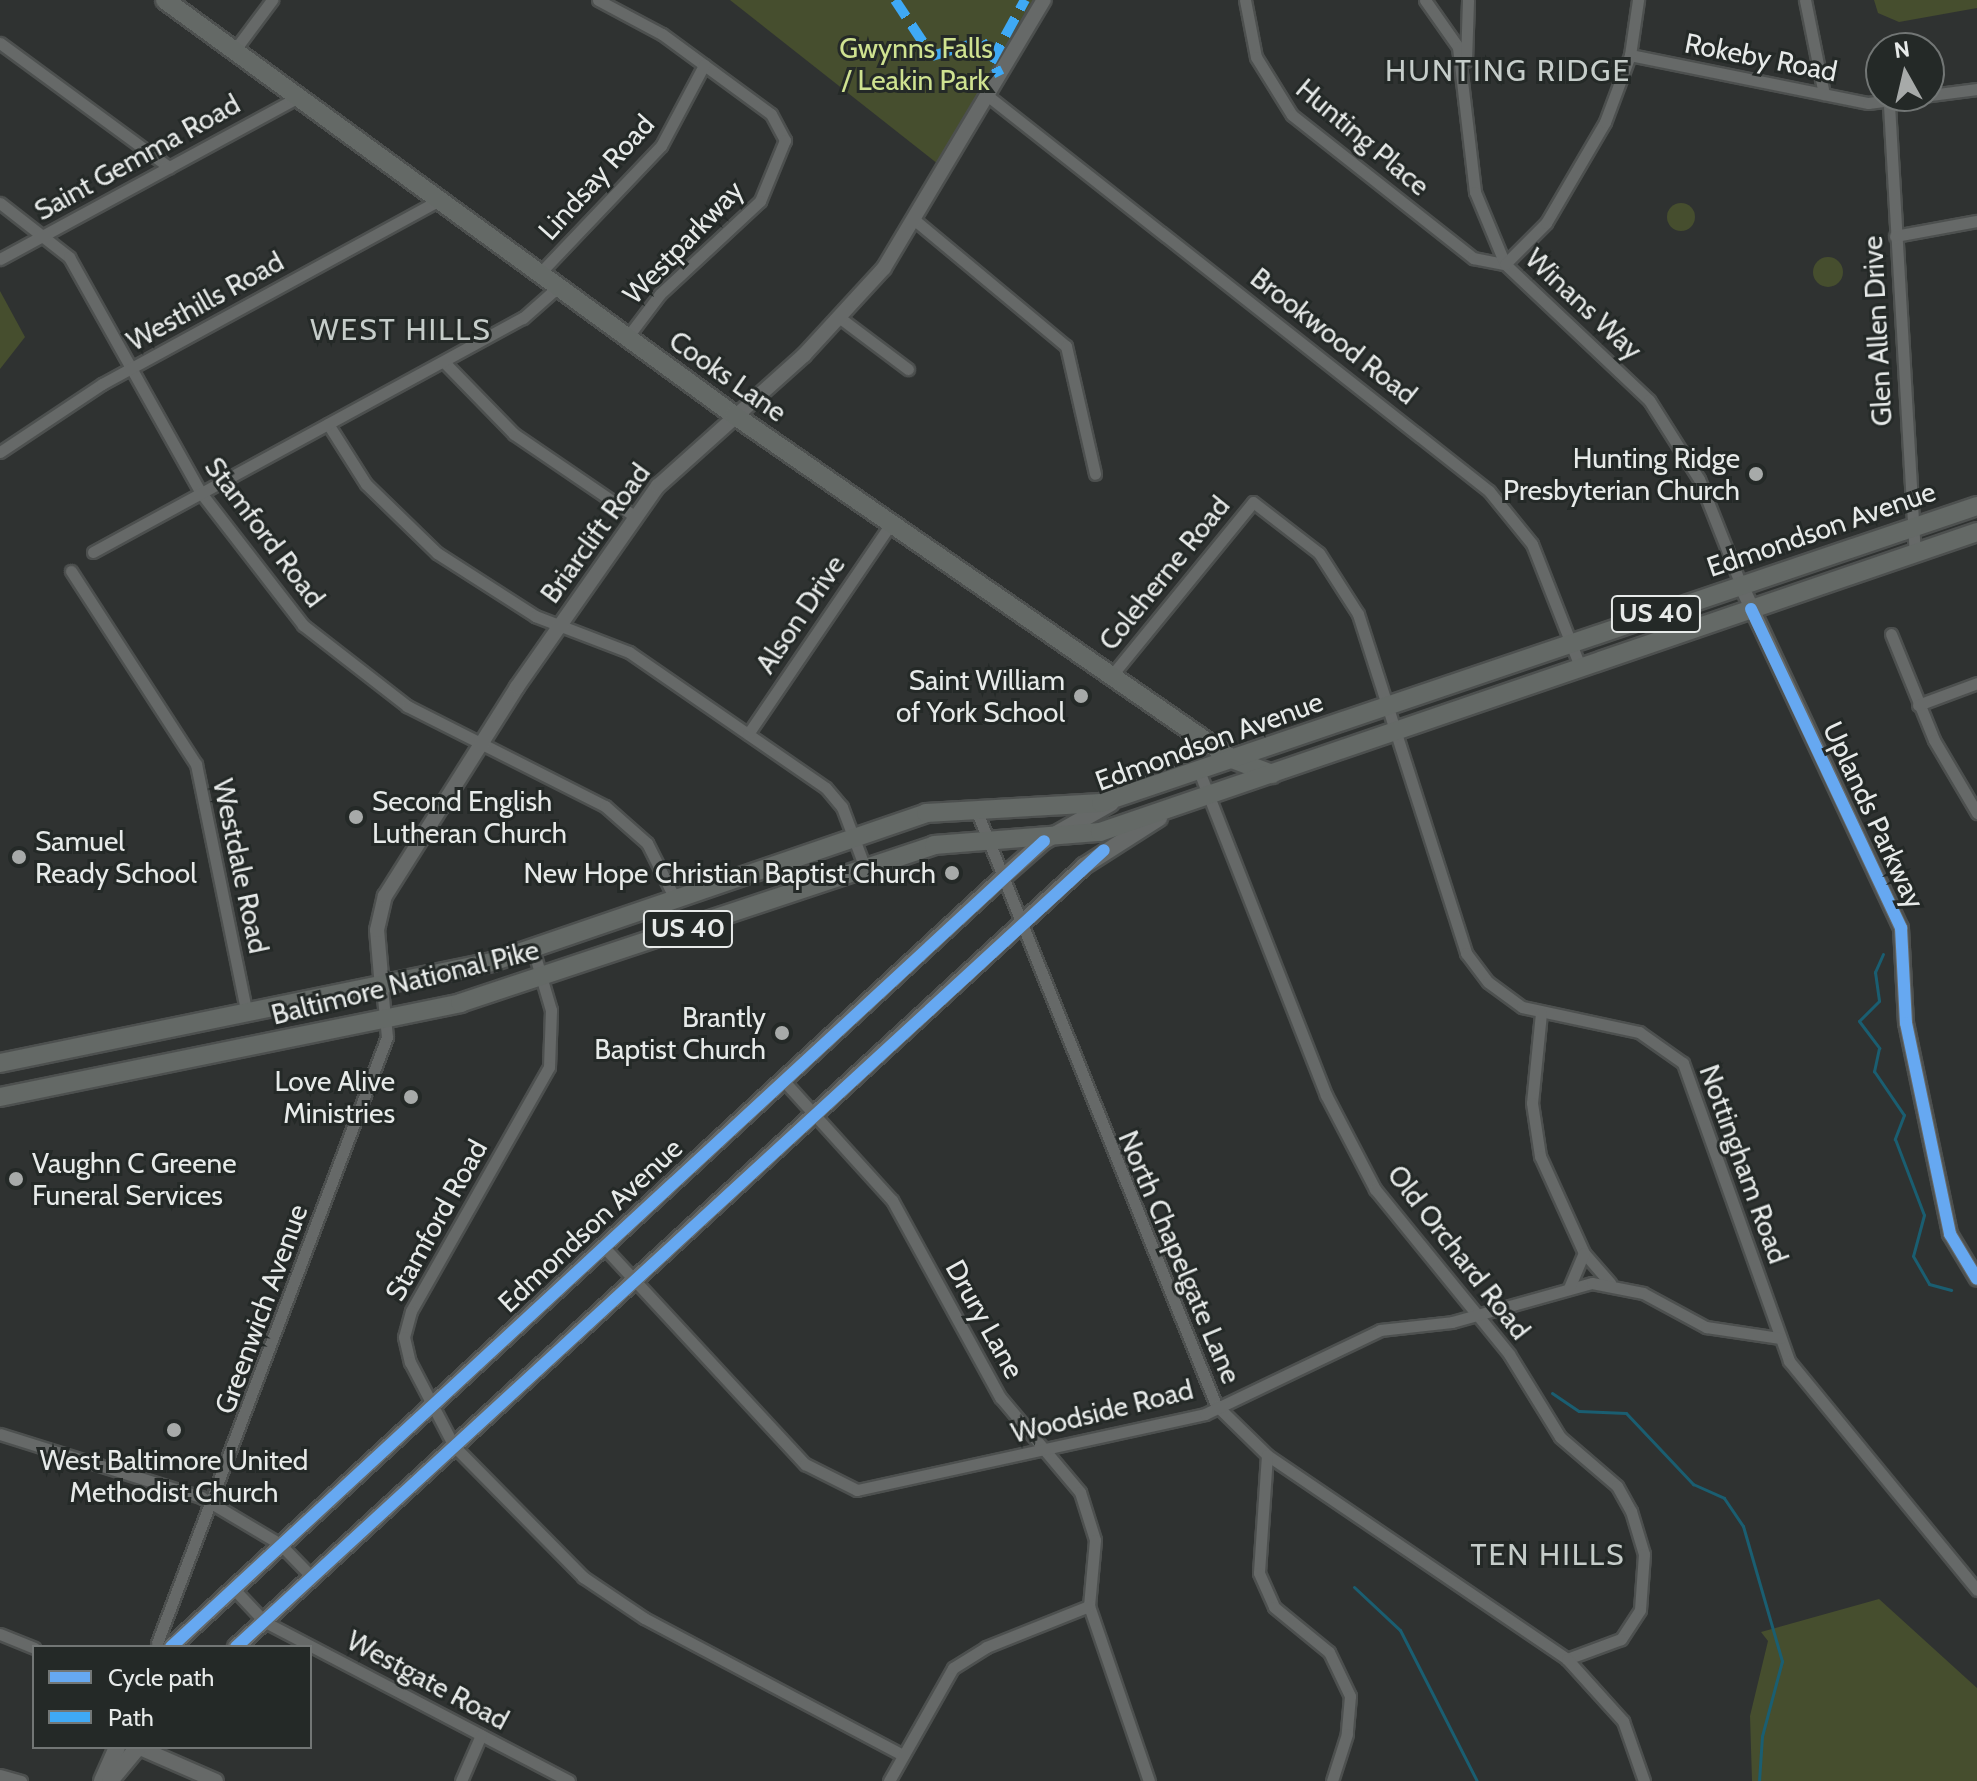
<!DOCTYPE html>
<style>
body{margin:0}
#map{position:relative;width:1977px;height:1781px;overflow:hidden;background:#2f3231;font-family:Cabin,sans-serif}
div>[style]{position:absolute}
[style*='--x']{left:calc(var(--x)*1px);top:calc(var(--y)*1px);width:calc(var(--w)*1px);rotate:calc(var(--a)*1deg)}
.green>*{inset:0;background:#464e2e}
.round{border-radius:50%}
.stream>*{height:3px;margin:-1.5px;padding:0 1.5px;transform-origin:1.5px;border-radius:1.5px;background:#1a5e71}
.roads{filter:drop-shadow(2px 0 #4d504f) drop-shadow(-2px 0 #4d504f) drop-shadow(0 2px #4d504f) drop-shadow(0 -2px #4d504f)}
.minor>*{height:11px;margin:-5.5px;padding:0 5.5px;transform-origin:5.5px;border-radius:5.5px;background:#666968}
.tertiary>*{height:14px;margin:-7px;padding:0 7px;transform-origin:7px;border-radius:7px;background:#666968}
.secondary>*{height:16px;margin:-8px;padding:0 8px;transform-origin:8px;border-radius:8px;background:#666968}
.primary>*{height:18px;margin:-9px;padding:0 9px;transform-origin:9px;border-radius:9px;background:#646966}
.quiet>*{height:10px;margin-top:-5px;transform-origin:0;background:repeating-linear-gradient(90deg,#3fa9f5 0 20px,transparent 0 30px)}
.cycleway>*{height:12px;margin:-6px;padding:0 6px;transform-origin:6px;border-radius:6px;background:#66a8f1}
.dots>*{width:22px;height:22px;translate:-50% -50%;box-sizing:border-box;border:4px solid #242927;border-radius:50%}
span{translate:-50% -50%;white-space:nowrap;text-align:center;line-height:1.15;-webkit-text-stroke:6px #242927;paint-order:stroke}
.shield-label span{padding:2px 6px;background:#242927;border:2px solid;border-radius:6px;-webkit-text-stroke-width:0}
.shield-label{font-size:26px;color:#e7eae9;font-weight:700}
.park-label{font-size:28px;color:#cfe290}
.street-label{font-size:28px;color:#e7eae9}
.poi-label{font-size:28px;color:#e7eae9}
.right{translate:-100% -50%;text-align:right}
.left{translate:0 -50%;text-align:left}
.neighbourhood-label{font-size:30px;color:#c6cdca;letter-spacing:2px}
.legend{position:absolute;left:32px;top:1645px;width:280px;height:104px;box-sizing:border-box;background:#242927;border:2px solid #727675;margin:0;padding:10px 14px;list-style:none;font-size:24px;color:#e7eae9}
.legend li{display:flex;align-items:center;gap:16px;height:40px}
.legend b{width:40px;border:2px solid #727675}
.north{position:absolute;left:1865px;top:32px;width:80px;height:80px;box-sizing:border-box;background:#242927;border:2px solid #727675;border-radius:50%;rotate:352deg;font-size:22px;font-weight:700;line-height:32px;text-align:center;color:#e7eae9}
.north::after{content:'';display:block;margin:auto;width:28px;height:36px;background:#a7aaa9;clip-path:polygon(50% 0,100% 100%,50% 72%,0 100%)}
</style>
<div id="map">
<div class="green">
<i style="clip-path:polygon(730px 0,1033px 0,938px 164px)"></i>
<i style="clip-path:polygon(1874px 0,1977px 0,1977px 8px,1899px 22px,1878px 13px)"></i>
<i class="round" style="left:1667px;top:203px;width:28px;height:28px"></i>
<i class="round" style="left:1813px;top:257px;width:30px;height:30px"></i>
<i style="clip-path:polygon(0 291px,25px 337px,0 369px)"></i>
<i style="clip-path:polygon(1879px 1599px,1977px 1688px,1977px 1781px,1752px 1781px,1750px 1716px,1768px 1641px,1761px 1632px)"></i>
</div>
<div class="stream">
<i style="--x:1883;--y:954;--w:20;--a:114"></i>
<i style="--x:1875;--y:972;--w:29;--a:82"></i>
<i style="--x:1879;--y:1001;--w:28;--a:135"></i>
<i style="--x:1859;--y:1021;--w:34;--a:53"></i>
<i style="--x:1879;--y:1048;--w:24;--a:102"></i>
<i style="--x:1874;--y:1071;--w:53;--a:55.7"></i>
<i style="--x:1904;--y:1115;--w:26;--a:111"></i>
<i style="--x:1895;--y:1139;--w:81;--a:69.1"></i>
<i style="--x:1924;--y:1215;--w:42;--a:105"></i>
<i style="--x:1913;--y:1256;--w:32;--a:60"></i>
<i style="--x:1929;--y:1284;--w:23;--a:15"></i>
<i style="--x:1552;--y:1393;--w:32;--a:34"></i>
<i style="--x:1579;--y:1411;--w:47;--a:2.4"></i>
<i style="--x:1626;--y:1413;--w:98;--a:46.7"></i>
<i style="--x:1693;--y:1484;--w:34;--a:24"></i>
<i style="--x:1724;--y:1498;--w:34;--a:56"></i>
<i style="--x:1743;--y:1526;--w:141;--a:73.9"></i>
<i style="--x:1782;--y:1661;--w:78;--a:104.9"></i>
<i style="--x:1762;--y:1736;--w:45;--a:93.8"></i>
<i style="--x:1354;--y:1587;--w:63;--a:43.1"></i>
<i style="--x:1400;--y:1630;--w:169;--a:63"></i>
</div>
<div class="roads">
<div class="minor">
<i style="--x:598;--y:0;--w:72;--a:28"></i>
<i style="--x:662;--y:34;--w:135;--a:36.3"></i>
<i style="--x:771;--y:114;--w:30;--a:62"></i>
<i style="--x:785;--y:140;--w:66;--a:112.3"></i>
<i style="--x:760;--y:201;--w:137;--a:137.1"></i>
<i style="--x:660;--y:294;--w:56;--a:127.1"></i>
<i style="--x:1245;--y:0;--w:58;--a:79.1"></i>
<i style="--x:1256;--y:57;--w:68;--a:58.2"></i>
<i style="--x:1292;--y:115;--w:231;--a:38.3"></i>
<i style="--x:1473;--y:258;--w:33;--a:11"></i>
<i style="--x:1425;--y:0;--w:57;--a:54.9"></i>
<i style="--x:1458;--y:47;--w:146;--a:83.3"></i>
<i style="--x:1475;--y:192;--w:78;--a:67.4"></i>
<i style="--x:1505;--y:264;--w:198;--a:43.4"></i>
<i style="--x:1649;--y:400;--w:93;--a:57.7"></i>
<i style="--x:1699;--y:479;--w:114;--a:68.4"></i>
<i style="--x:1805;--y:0;--w:96;--a:78.6"></i>
<i style="--x:0;--y:43;--w:210;--a:36.3"></i>
<i style="--x:234;--y:51;--w:64;--a:-53.3"></i>
<i style="--x:1630;--y:55;--w:243;--a:11.4"></i>
<i style="--x:1868;--y:103;--w:110;--a:-7.3"></i>
<i style="--x:1466;--y:61;--w:61;--a:-88.1"></i>
<i style="--x:988;--y:96;--w:638;--a:38.25"></i>
<i style="--x:1489;--y:491;--w:68;--a:50.9"></i>
<i style="--x:1532;--y:544;--w:134;--a:68.6"></i>
<i style="--x:1889;--y:105;--w:450;--a:86.7"></i>
<i style="--x:0;--y:203;--w:88;--a:38"></i>
<i style="--x:69;--y:257;--w:270;--a:60.8"></i>
<i style="--x:201;--y:493;--w:167;--a:52.3"></i>
<i style="--x:303;--y:625;--w:132;--a:37.9"></i>
<i style="--x:407;--y:706;--w:222;--a:26.8"></i>
<i style="--x:605;--y:806;--w:56;--a:41.4"></i>
<i style="--x:647;--y:843;--w:63;--a:63.4"></i>
<i style="--x:917;--y:222;--w:194;--a:39.8"></i>
<i style="--x:1066;--y:346;--w:131;--a:77.2"></i>
<i style="--x:1895;--y:236;--w:83;--a:-10.4"></i>
<i style="--x:0;--y:259;--w:339;--a:-28.5"></i>
<i style="--x:1505;--y:264;--w:58;--a:-45"></i>
<i style="--x:1546;--y:223;--w:117;--a:-59.7"></i>
<i style="--x:1605;--y:122;--w:72;--a:-69.5"></i>
<i style="--x:1630;--y:55;--w:56;--a:-81.7"></i>
<i style="--x:539;--y:274;--w:177;--a:-46.4"></i>
<i style="--x:661;--y:146;--w:92;--a:-62"></i>
<i style="--x:840;--y:318;--w:85;--a:36.9"></i>
<i style="--x:444;--y:362;--w:100;--a:45.8"></i>
<i style="--x:514;--y:434;--w:145;--a:34.3"></i>
<i style="--x:328;--y:424;--w:71;--a:57.7"></i>
<i style="--x:366;--y:484;--w:99;--a:44.2"></i>
<i style="--x:437;--y:553;--w:117;--a:32.7"></i>
<i style="--x:535;--y:616;--w:101;--a:21"></i>
<i style="--x:629;--y:652;--w:239;--a:34.6"></i>
<i style="--x:826;--y:788;--w:25;--a:50"></i>
<i style="--x:842;--y:807;--w:65;--a:69.3"></i>
<i style="--x:0;--y:452;--w:123;--a:-33.7"></i>
<i style="--x:102;--y:384;--w:383;--a:-28.6"></i>
<i style="--x:93;--y:552;--w:490;--a:-28.6"></i>
<i style="--x:523;--y:318;--w:47;--a:-41.5"></i>
<i style="--x:71;--y:571;--w:230;--a:57.1"></i>
<i style="--x:196;--y:764;--w:255;--a:78.5"></i>
<i style="--x:1891;--y:634;--w:114;--a:67.9"></i>
<i style="--x:1934;--y:740;--w:85;--a:59.5"></i>
<i style="--x:1112;--y:675;--w:223;--a:-50.8"></i>
<i style="--x:1253;--y:502;--w:83;--a:37.7"></i>
<i style="--x:1319;--y:553;--w:72;--a:57.4"></i>
<i style="--x:1358;--y:614;--w:356;--a:72.3"></i>
<i style="--x:1466;--y:953;--w:36;--a:53"></i>
<i style="--x:1488;--y:982;--w:42;--a:36.3"></i>
<i style="--x:1522;--y:1007;--w:120;--a:12.1"></i>
<i style="--x:1639;--y:1032;--w:54;--a:35.2"></i>
<i style="--x:1683;--y:1063;--w:316;--a:70.4"></i>
<i style="--x:1789;--y:1361;--w:296;--a:50.6"></i>
<i style="--x:1918;--y:705;--w:63;--a:-20.4"></i>
<i style="--x:748;--y:734;--w:256;--a:-55.8"></i>
<i style="--x:1199;--y:771;--w:348;--a:68.6"></i>
<i style="--x:1326;--y:1095;--w:106;--a:62.5"></i>
<i style="--x:1375;--y:1189;--w:213;--a:50.9"></i>
<i style="--x:1509;--y:1354;--w:97;--a:58.4"></i>
<i style="--x:1560;--y:1437;--w:75;--a:40.7"></i>
<i style="--x:1617;--y:1486;--w:29;--a:61"></i>
<i style="--x:1631;--y:1511;--w:45;--a:73.2"></i>
<i style="--x:1644;--y:1554;--w:56;--a:94.1"></i>
<i style="--x:1640;--y:1610;--w:35;--a:123"></i>
<i style="--x:1621;--y:1639;--w:58;--a:159.7"></i>
<i style="--x:975;--y:807;--w:645;--a:68.05"></i>
<i style="--x:1216;--y:1405;--w:71;--a:44.4"></i>
<i style="--x:1267;--y:1455;--w:363;--a:34.2"></i>
<i style="--x:1567;--y:1659;--w:84;--a:47.9"></i>
<i style="--x:1623;--y:1721;--w:64;--a:70.7"></i>
<i style="--x:533;--y:949;--w:64;--a:73.6"></i>
<i style="--x:551;--y:1010;--w:57;--a:92"></i>
<i style="--x:549;--y:1067;--w:280;--a:119.5"></i>
<i style="--x:411;--y:1311;--w:27;--a:105"></i>
<i style="--x:404;--y:1337;--w:26;--a:77"></i>
<i style="--x:410;--y:1362;--w:95;--a:62.4"></i>
<i style="--x:454;--y:1446;--w:184;--a:45.4"></i>
<i style="--x:583;--y:1577;--w:73;--a:33.9"></i>
<i style="--x:644;--y:1618;--w:293;--a:27.9"></i>
<i style="--x:1541;--y:1013;--w:90;--a:95.7"></i>
<i style="--x:1532;--y:1103;--w:54;--a:81.4"></i>
<i style="--x:1540;--y:1156;--w:107;--a:65.6"></i>
<i style="--x:1584;--y:1253;--w:40;--a:49"></i>
<i style="--x:783;--y:1080;--w:162;--a:47.8"></i>
<i style="--x:892;--y:1200;--w:225;--a:61.3"></i>
<i style="--x:1000;--y:1397;--w:124;--a:49.9"></i>
<i style="--x:1080;--y:1492;--w:50;--a:72.6"></i>
<i style="--x:1095;--y:1540;--w:66;--a:95.2"></i>
<i style="--x:1089;--y:1606;--w:185;--a:71.1"></i>
<i style="--x:602;--y:1245;--w:299;--a:47.2"></i>
<i style="--x:805;--y:1464;--w:58;--a:26.6"></i>
<i style="--x:857;--y:1490;--w:356;--a:-12.3"></i>
<i style="--x:1205;--y:1414;--w:194;--a:-25.6"></i>
<i style="--x:1380;--y:1330;--w:72;--a:-6.3"></i>
<i style="--x:1452;--y:1322;--w:145;--a:-15.6"></i>
<i style="--x:1592;--y:1283;--w:52;--a:11.1"></i>
<i style="--x:1643;--y:1293;--w:72;--a:28.4"></i>
<i style="--x:1706;--y:1327;--w:75;--a:8.5"></i>
<i style="--x:1569;--y:1288;--w:38;--a:-67"></i>
<i style="--x:0;--y:1434;--w:211;--a:17.4"></i>
<i style="--x:201;--y:1497;--w:92;--a:30.7"></i>
<i style="--x:280;--y:1544;--w:47;--a:45.9"></i>
<i style="--x:1267;--y:1455;--w:118;--a:93.9"></i>
<i style="--x:1259;--y:1573;--w:37;--a:66"></i>
<i style="--x:1274;--y:1607;--w:71;--a:39.3"></i>
<i style="--x:1329;--y:1652;--w:49;--a:64.5"></i>
<i style="--x:1350;--y:1696;--w:38;--a:95"></i>
<i style="--x:1347;--y:1734;--w:49;--a:107.7"></i>
<i style="--x:232;--y:1587;--w:48;--a:46.7"></i>
<i style="--x:265;--y:1622;--w:343;--a:27.6"></i>
<i style="--x:0;--y:1634;--w:37;--a:22"></i>
<i style="--x:157;--y:1643;--w:648;--a:-69.22"></i>
<i style="--x:387;--y:1037;--w:49;--a:-95.8"></i>
<i style="--x:0;--y:1775;--w:22;--a:16"></i>
<i style="--x:461;--y:1781;--w:50;--a:-66.5"></i>
<i style="--x:889;--y:1781;--w:130;--a:-60.5"></i>
<i style="--x:953;--y:1668;--w:39;--a:-32"></i>
<i style="--x:986;--y:1647;--w:111;--a:-21.7"></i>
</div>
<div class="tertiary">
<i style="--x:1741;--y:585;--w:378;--a:65"></i>
<i style="--x:1901;--y:928;--w:95;--a:87"></i>
<i style="--x:1906;--y:1023;--w:216;--a:78.2"></i>
<i style="--x:1950;--y:1234;--w:52;--a:59"></i>
<i style="--x:382;--y:988;--w:58;--a:-94.9"></i>
<i style="--x:377;--y:930;--w:35;--a:-77"></i>
<i style="--x:385;--y:896;--w:247;--a:-57.7"></i>
<i style="--x:517;--y:687;--w:246;--a:-55"></i>
<i style="--x:658;--y:486;--w:196;--a:-41.9"></i>
<i style="--x:804;--y:355;--w:118;--a:-47.4"></i>
<i style="--x:884;--y:268;--w:312;--a:-59.2"></i>
<i style="--x:138;--y:1747;--w:85;--a:23.6"></i>
</div>
<div class="secondary">
<i style="--x:171;--y:1647;--w:1132;--a:-42.78"></i>
<i style="--x:1002;--y:878;--w:56;--a:-41.4"></i>
<i style="--x:1044;--y:841;--w:77;--a:-29.6"></i>
<i style="--x:236;--y:1647;--w:1153;--a:-42.64"></i>
<i style="--x:1084;--y:866;--w:89;--a:-32.6"></i>
<i style="--x:102;--y:1781;--w:37;--a:-66"></i>
<i style="--x:110;--y:1781;--w:44;--a:-50.5"></i>
</div>
<div class="primary">
<i style="--x:165;--y:0;--w:704;--a:36.11"></i>
<i style="--x:734;--y:415;--w:605;--a:34.64"></i>
<i style="--x:1232;--y:759;--w:43;--a:20.6"></i>
<i style="--x:0;--y:1063;--w:502;--a:-11.6"></i>
<i style="--x:492;--y:962;--w:459;--a:-18.9"></i>
<i style="--x:926;--y:813;--w:175;--a:-3.3"></i>
<i style="--x:1101;--y:803;--w:925;--a:-18.73"></i>
<i style="--x:0;--y:1097;--w:470;--a:-11.5"></i>
<i style="--x:460;--y:1003;--w:500;--a:-18.4"></i>
<i style="--x:934;--y:845;--w:167;--a:-4.5"></i>
<i style="--x:1100;--y:832;--w:927;--a:-18.88"></i>
</div>
</div>
<div class="quiet">
<i style="--x:895;--y:0;--w:67;--a:56.5"></i>
<i style="--x:932;--y:56;--w:52;--a:-16.7"></i>
<i style="--x:982;--y:41;--w:39;--a:63"></i>
<i style="--x:991;--y:62;--w:71;--a:-61.3"></i>
</div>
<div class="cycleway">
<i style="--x:1751;--y:609;--w:353;--a:64.8"></i>
<i style="--x:1901;--y:928;--w:95;--a:87"></i>
<i style="--x:1906;--y:1023;--w:216;--a:78.2"></i>
<i style="--x:1950;--y:1234;--w:52;--a:59"></i>
<i style="--x:171;--y:1647;--w:1188;--a:-42.71"></i>
<i style="--x:236;--y:1647;--w:1178;--a:-42.56"></i>
</div>
<div class="dots">
<i style="left:1756px;top:474px;background:#a7aaa9"></i>
<i style="left:1081px;top:696px;background:#a7aaa9"></i>
<i style="left:356px;top:817px;background:#a7aaa9"></i>
<i style="left:19px;top:857px;background:#a7aaa9"></i>
<i style="left:952px;top:873px;background:#a7aaa9"></i>
<i style="left:782px;top:1033px;background:#a7aaa9"></i>
<i style="left:411px;top:1097px;background:#a7aaa9"></i>
<i style="left:16px;top:1179px;background:#a7aaa9"></i>
<i style="left:174px;top:1430px;background:#a7aaa9"></i>
</div>
<div class="shield-label">
<span style="left:1656px;top:614px">US 40</span>
<span style="left:688px;top:929px">US 40</span>
</div>
<div class="park-label">
<span style="left:916px;top:64px">Gwynns Falls<br>/ Leakin Park</span>
</div>
<div class="street-label">
<span style="left:1761px;top:57px;rotate:11deg">Rokeby Road</span>
<span style="left:1363px;top:137px;rotate:40deg">Hunting Place</span>
<span style="left:137px;top:157px;rotate:-29deg">Saint Gemma Road</span>
<span style="left:596px;top:177px;rotate:-48deg">Lindsay Road</span>
<span style="left:683px;top:242px;rotate:-46deg">Westparkway</span>
<span style="left:205px;top:301px;rotate:-29deg">Westhills Road</span>
<span style="left:1584px;top:304px;rotate:43deg">Winans Way</span>
<span style="left:1877px;top:331px;rotate:-93deg">Glen Allen Drive</span>
<span style="left:1334px;top:336px;rotate:38deg">Brookwood Road</span>
<span style="left:728px;top:376px;rotate:35deg">Cooks Lane</span>
<span style="left:1821px;top:529px;rotate:-19deg">Edmondson Avenue</span>
<span style="left:265px;top:532px;rotate:53deg">Stamford Road</span>
<span style="left:595px;top:533px;rotate:-54deg">Briarclift Road</span>
<span style="left:1164px;top:573px;rotate:-51deg">Coleherne Road</span>
<span style="left:800px;top:614px;rotate:-56deg">Alson Drive</span>
<span style="left:1209px;top:741px;rotate:-20deg">Edmondson Avenue</span>
<span style="left:1874px;top:815px;rotate:65deg">Uplands Parkway</span>
<span style="left:241px;top:866px;rotate:78deg">Westdale Road</span>
<span style="left:405px;top:982px;rotate:-14deg">Baltimore National Pike</span>
<span style="left:1744px;top:1164px;rotate:70deg">Nottingham Road</span>
<span style="left:436px;top:1220px;rotate:-61deg">Stamford Road</span>
<span style="left:590px;top:1225px;rotate:-43deg">Edmondson Avenue</span>
<span style="left:1459px;top:1252px;rotate:52deg">Old Orchard Road</span>
<span style="left:1180px;top:1257px;rotate:67deg">North Chapelgate Lane</span>
<span style="left:261px;top:1309px;rotate:-70deg">Greenwich Avenue</span>
<span style="left:985px;top:1319px;rotate:61deg">Drury Lane</span>
<span style="left:1102px;top:1411px;rotate:-14deg">Woodside Road</span>
<span style="left:428px;top:1680px;rotate:28deg">Westgate Road</span>
</div>
<div class="poi-label">
<span class="right" style="left:1740px;top:474px">Hunting Ridge<br>Presbyterian Church</span>
<span class="right" style="left:1065px;top:696px">Saint William<br>of York School</span>
<span class="left" style="left:372px;top:817px">Second English<br>Lutheran Church</span>
<span class="left" style="left:35px;top:857px">Samuel<br>Ready School</span>
<span class="right" style="left:936px;top:873px">New Hope Christian Baptist Church</span>
<span class="right" style="left:766px;top:1033px">Brantly<br>Baptist Church</span>
<span class="right" style="left:395px;top:1097px">Love Alive<br>Ministries</span>
<span class="left" style="left:32px;top:1179px">Vaughn C Greene<br>Funeral Services</span>
<span style="left:174px;top:1476px">West Baltimore United<br>Methodist Church</span>
</div>
<div class="neighbourhood-label">
<span style="left:1508px;top:71px">HUNTING RIDGE</span>
<span style="left:401px;top:330px">WEST HILLS</span>
<span style="left:1548px;top:1555px">TEN HILLS</span>
</div>
<ul class="legend">
<li><b style="height:10px;background:#66a8f1"></b>Cycle path</li>
<li><b style="height:10px;background:#3fa9f5"></b>Path</li>
</ul>
<div class="north">N</div>
</div>
